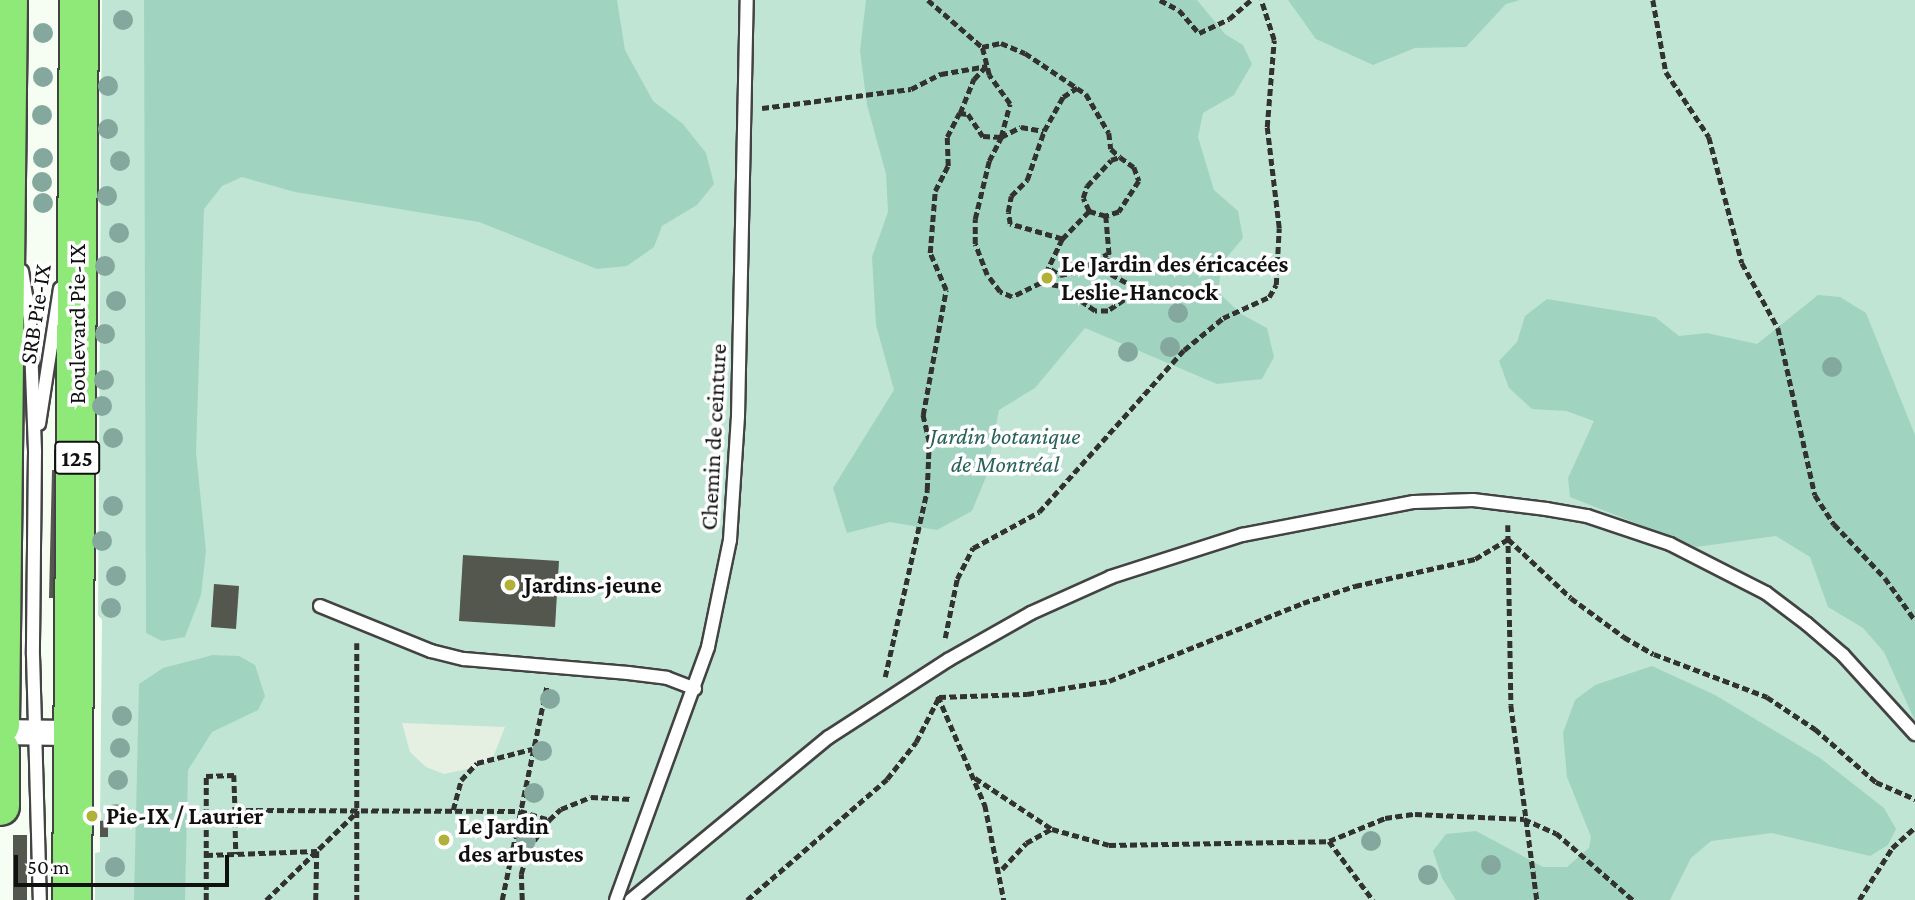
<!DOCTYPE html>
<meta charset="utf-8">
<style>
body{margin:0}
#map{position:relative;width:1915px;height:900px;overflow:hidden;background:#f6fef4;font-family:"Crimson Pro",serif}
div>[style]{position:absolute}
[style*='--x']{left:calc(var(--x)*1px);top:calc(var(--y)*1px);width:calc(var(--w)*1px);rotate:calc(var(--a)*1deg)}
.green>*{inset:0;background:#c0e5d4}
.forest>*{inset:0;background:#a1d4c0}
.plaza>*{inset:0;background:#e5efe2}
.building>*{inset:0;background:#53574d}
.path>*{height:4.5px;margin-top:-2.25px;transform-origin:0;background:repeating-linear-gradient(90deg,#323232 0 7px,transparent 0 10.5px)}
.roads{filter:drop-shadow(2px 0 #434343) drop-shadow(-2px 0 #434343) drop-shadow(0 2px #434343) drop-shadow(0 -2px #434343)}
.service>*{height:12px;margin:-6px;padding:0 6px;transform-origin:6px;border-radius:6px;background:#fff}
.minor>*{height:24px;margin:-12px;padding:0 12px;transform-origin:12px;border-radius:12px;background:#fff}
.primary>*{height:38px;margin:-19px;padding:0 19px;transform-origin:19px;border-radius:19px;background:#8fe978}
.trees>*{width:20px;height:20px;margin:-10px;border-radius:50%;background:#84a89e}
.dots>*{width:19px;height:19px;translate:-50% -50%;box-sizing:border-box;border:4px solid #fff;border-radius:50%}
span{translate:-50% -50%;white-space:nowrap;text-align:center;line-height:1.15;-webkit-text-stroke:7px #fff;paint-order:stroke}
.shield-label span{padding:2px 5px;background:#fff;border:2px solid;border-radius:5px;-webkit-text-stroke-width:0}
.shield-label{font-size:23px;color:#101010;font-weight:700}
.poi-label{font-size:24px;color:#101010;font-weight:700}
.left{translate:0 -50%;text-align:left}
.street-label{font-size:24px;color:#101010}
.park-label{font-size:24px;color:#276158;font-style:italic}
.scale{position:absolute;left:14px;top:855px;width:215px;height:32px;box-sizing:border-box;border:4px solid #101010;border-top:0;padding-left:9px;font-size:21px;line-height:24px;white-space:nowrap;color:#101010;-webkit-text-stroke:5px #fff;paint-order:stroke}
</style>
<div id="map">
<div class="green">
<i style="clip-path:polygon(102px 0,1915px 0,1915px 900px,95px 900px,95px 853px,100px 852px,100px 837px,108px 837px,108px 821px,100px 821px,102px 620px,98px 615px)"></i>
</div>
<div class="forest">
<i style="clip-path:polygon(144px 0,617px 0,625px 50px,653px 101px,683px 124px,706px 153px,714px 184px,697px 205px,662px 226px,654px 247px,627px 266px,597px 269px,479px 222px,295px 192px,242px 177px,222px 186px,204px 209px,196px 452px,206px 551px,201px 595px,185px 637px,162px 641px,146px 633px)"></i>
<i style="clip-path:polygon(866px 0,1197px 0,1225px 34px,1243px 45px,1252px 64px,1234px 95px,1203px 113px,1198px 137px,1214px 190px,1238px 211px,1243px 238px,1222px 263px,1218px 292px,1241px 314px,1267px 328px,1274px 357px,1262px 379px,1217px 384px,1085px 328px,1035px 388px,999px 410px,986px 477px,972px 511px,937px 530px,890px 522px,847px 533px,833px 488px,894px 390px,876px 325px,872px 257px,888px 212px,886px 174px,867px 105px,860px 51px)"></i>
<i style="clip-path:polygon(1288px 0,1520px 0,1506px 4px,1466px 47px,1415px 48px,1373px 65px,1316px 39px)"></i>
<i style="clip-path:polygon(1818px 295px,1840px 297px,1866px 313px,1915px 435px,1915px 721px,1884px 652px,1863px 628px,1828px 607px,1810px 557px,1776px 536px,1696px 547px,1570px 497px,1568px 478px,1594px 421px,1566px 411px,1532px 409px,1509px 388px,1499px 361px,1517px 342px,1525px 316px,1547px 299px,1655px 317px,1679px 336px,1707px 333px,1757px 344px)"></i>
<i style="clip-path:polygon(213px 655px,239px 656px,255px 665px,265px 696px,258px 710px,212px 732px,188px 770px,185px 900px,134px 900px,139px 684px,163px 668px)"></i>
<i style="clip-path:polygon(1652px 666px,1715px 695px,1820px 758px,1884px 808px,1896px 829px,1888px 845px,1870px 856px,1772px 833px,1711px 841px,1691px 858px,1670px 900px,1456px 900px,1442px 878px,1433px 851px,1446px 834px,1476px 831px,1543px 867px,1567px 867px,1589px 848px,1591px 837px,1567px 777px,1563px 733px,1575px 700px,1595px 685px)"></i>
</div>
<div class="plaza">
<i style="clip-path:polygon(402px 723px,505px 727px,494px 755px,481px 766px,444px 774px,426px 767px,410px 752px)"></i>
</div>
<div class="building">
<i style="clip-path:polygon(52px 470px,65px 471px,62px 598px,49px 598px)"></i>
<i style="clip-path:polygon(463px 555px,559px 561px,555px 627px,459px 621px)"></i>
<i style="clip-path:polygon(214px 584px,239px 586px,236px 629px,211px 627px)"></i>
<i style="clip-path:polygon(108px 820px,108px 837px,100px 837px,100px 821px)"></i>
<i style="clip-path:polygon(13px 835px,27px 835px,27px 900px,13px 900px)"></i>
</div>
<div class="path">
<i style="--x:928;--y:0;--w:72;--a:41"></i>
<i style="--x:1160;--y:0;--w:21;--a:28"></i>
<i style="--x:1179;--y:10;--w:30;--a:49"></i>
<i style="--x:1199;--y:33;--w:33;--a:-25"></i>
<i style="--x:1229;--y:19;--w:29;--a:-41"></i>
<i style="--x:1653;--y:0;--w:73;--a:79.8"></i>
<i style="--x:1666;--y:72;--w:78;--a:56.5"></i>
<i style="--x:1709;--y:137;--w:130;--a:75.3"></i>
<i style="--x:1742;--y:263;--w:74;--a:61"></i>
<i style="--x:1778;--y:328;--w:171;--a:77.5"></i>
<i style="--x:1815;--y:495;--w:35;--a:57"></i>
<i style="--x:1834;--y:524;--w:74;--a:46.6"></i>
<i style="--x:1885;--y:578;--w:52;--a:54.5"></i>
<i style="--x:762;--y:108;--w:150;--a:-7.3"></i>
<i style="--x:911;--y:89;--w:34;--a:-27"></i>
<i style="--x:941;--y:74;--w:47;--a:-9.9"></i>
<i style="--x:960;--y:113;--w:37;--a:-68"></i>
<i style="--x:974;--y:79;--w:18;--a:-47"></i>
<i style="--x:1089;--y:211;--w:14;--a:-115"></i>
<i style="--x:1083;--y:198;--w:13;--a:-72"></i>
<i style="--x:1087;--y:186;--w:35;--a:-47"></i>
<i style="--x:1111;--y:160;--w:9;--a:-18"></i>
<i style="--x:1120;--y:157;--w:17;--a:36"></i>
<i style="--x:1134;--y:167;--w:15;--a:70"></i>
<i style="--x:1139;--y:181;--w:37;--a:123"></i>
<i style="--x:1119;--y:212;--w:14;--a:163"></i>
<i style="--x:1062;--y:239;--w:54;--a:-163.9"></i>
<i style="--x:1010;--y:224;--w:12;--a:-99"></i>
<i style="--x:1008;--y:212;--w:16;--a:-79"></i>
<i style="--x:1011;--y:196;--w:23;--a:-45"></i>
<i style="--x:1027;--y:180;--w:52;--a:-70.9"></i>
<i style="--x:1044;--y:131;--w:39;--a:-61"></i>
<i style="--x:1063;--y:97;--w:17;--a:-33"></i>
<i style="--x:1077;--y:88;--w:11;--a:34"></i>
<i style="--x:1086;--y:94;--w:45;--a:59.5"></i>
<i style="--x:1109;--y:133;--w:16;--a:83"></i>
<i style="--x:1111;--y:149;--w:12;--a:42"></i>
<i style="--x:1051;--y:269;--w:11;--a:34"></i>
<i style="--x:1060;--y:275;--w:16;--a:-11"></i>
<i style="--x:1076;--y:272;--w:36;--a:-30"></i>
<i style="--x:1041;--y:283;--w:49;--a:-64.5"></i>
<i style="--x:1062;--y:239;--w:39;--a:-46"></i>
<i style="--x:1089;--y:211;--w:18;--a:16"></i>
<i style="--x:1106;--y:216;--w:58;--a:85.1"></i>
<i style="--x:1111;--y:274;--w:23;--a:29"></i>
<i style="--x:1131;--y:285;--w:9;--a:77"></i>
<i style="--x:1133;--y:294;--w:30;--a:146"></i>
<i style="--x:1108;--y:311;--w:13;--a:180"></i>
<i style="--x:1095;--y:311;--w:44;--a:-145.2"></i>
<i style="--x:1059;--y:286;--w:18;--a:-171"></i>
<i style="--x:1041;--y:283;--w:32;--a:154"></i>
<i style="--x:1012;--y:297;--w:13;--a:-157"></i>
<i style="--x:1000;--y:292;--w:21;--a:-127"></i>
<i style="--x:987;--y:275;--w:33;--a:-111"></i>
<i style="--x:975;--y:244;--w:25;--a:-90"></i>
<i style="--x:975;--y:219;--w:60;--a:-76.4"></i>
<i style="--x:989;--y:161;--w:27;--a:-63"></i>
<i style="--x:1001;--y:137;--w:22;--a:-27"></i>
<i style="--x:1021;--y:127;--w:23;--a:10"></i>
<i style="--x:1508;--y:525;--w:180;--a:89"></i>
<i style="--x:1511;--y:705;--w:197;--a:82.4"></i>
<i style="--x:945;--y:638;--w:60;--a:-78.5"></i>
<i style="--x:957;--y:579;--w:35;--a:-63"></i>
<i style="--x:973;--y:548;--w:75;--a:-28.6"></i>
<i style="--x:1039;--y:512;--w:217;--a:-48.2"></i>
<i style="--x:1184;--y:350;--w:50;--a:-39.4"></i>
<i style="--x:1223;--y:318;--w:51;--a:-24.5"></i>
<i style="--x:1269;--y:297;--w:14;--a:-60"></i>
<i style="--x:1276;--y:285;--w:57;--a:-87"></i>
<i style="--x:1279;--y:228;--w:102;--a:-96.8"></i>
<i style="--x:1267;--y:127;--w:87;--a:-85.4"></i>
<i style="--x:1274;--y:40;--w:42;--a:-108"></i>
<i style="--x:357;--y:643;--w:257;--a:90"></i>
<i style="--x:885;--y:677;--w:192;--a:-77.3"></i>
<i style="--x:927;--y:490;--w:48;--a:-87.6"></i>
<i style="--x:929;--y:442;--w:28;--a:-103"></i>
<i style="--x:923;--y:415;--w:127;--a:-79.6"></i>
<i style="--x:946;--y:290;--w:40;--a:-113.4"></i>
<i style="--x:930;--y:253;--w:62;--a:-85.4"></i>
<i style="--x:935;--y:191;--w:28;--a:-63"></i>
<i style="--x:948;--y:166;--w:29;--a:-92"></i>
<i style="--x:947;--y:137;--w:27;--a:-63"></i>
<i style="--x:959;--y:113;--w:9;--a:6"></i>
<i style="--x:968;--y:114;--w:27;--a:56"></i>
<i style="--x:983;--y:136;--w:18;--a:3"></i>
<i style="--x:1001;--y:137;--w:34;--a:-75"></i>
<i style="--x:1010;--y:104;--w:36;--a:-126"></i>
<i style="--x:989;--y:75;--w:29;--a:-104"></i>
<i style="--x:982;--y:47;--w:19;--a:-12"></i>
<i style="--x:1001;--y:43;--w:26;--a:23"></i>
<i style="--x:1025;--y:53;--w:63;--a:33.9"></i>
<i style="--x:938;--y:696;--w:119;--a:66.7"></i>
<i style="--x:985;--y:805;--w:97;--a:78.7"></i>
<i style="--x:975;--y:778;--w:92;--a:33.5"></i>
<i style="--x:1052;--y:829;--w:59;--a:15.7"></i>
<i style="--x:1109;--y:845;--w:220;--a:-1"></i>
<i style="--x:1329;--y:841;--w:61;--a:-22.3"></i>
<i style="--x:1385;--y:818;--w:30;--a:-8"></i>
<i style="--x:1415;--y:814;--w:109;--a:2.6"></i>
<i style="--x:1524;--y:819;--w:35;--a:24"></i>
<i style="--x:1556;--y:833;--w:102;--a:41"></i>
<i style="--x:235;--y:810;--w:44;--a:88.7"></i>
<i style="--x:453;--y:810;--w:31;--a:-75"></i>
<i style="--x:461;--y:780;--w:23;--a:-47"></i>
<i style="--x:477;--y:763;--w:57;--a:-14.3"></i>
<i style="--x:1329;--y:841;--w:74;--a:53.3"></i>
<i style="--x:206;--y:855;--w:111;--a:-2.1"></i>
<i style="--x:317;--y:851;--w:49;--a:91.2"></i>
<i style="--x:1002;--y:869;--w:35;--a:-47"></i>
<i style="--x:1026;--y:843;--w:29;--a:-29"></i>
<i style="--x:206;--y:900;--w:124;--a:-90"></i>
<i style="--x:206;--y:776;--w:28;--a:-2"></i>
<i style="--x:234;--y:775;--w:35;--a:88"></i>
<i style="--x:235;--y:810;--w:285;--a:0.2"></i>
<i style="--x:520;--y:811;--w:30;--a:17"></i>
<i style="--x:266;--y:900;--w:128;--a:-44.1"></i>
<i style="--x:502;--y:900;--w:220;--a:-78.2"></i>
<i style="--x:522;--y:900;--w:26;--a:-92"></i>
<i style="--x:521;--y:874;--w:26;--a:-74"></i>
<i style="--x:528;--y:849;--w:36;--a:-54"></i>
<i style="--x:549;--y:820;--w:16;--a:-43"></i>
<i style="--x:561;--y:809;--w:32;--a:-22"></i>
<i style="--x:591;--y:797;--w:41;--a:2.8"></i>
<i style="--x:747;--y:900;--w:185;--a:-40.8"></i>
<i style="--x:887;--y:779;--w:47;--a:-51.9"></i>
<i style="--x:916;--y:742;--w:51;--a:-62.9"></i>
<i style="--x:939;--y:697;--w:88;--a:-2"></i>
<i style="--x:1027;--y:694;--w:83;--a:-9"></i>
<i style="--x:1109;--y:681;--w:209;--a:-21.9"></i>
<i style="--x:1303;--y:603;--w:55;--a:-18.1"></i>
<i style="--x:1355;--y:586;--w:123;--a:-12.7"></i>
<i style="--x:1475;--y:559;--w:39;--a:-31"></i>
<i style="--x:1508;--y:539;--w:86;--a:43.1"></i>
<i style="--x:1571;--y:598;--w:66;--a:36.3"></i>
<i style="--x:1624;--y:637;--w:34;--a:30"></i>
<i style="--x:1654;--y:654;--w:121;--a:20.8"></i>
<i style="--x:1767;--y:697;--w:58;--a:33.7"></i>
<i style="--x:1815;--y:729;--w:81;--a:41"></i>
<i style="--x:1876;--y:782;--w:43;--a:23.6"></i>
<i style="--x:1859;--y:900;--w:62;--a:-57.6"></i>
<i style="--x:1892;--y:848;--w:31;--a:-42"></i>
</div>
<div class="roads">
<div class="service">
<i style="--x:22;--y:271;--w:50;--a:80.7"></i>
<i style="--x:30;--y:320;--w:132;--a:87.8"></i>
<i style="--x:35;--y:452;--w:203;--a:90.6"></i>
<i style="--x:33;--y:655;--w:245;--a:88.4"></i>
<i style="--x:39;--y:424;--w:137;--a:-81.2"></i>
<i style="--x:320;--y:606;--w:120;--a:22.1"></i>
<i style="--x:431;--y:651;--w:34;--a:14"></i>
<i style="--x:464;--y:659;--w:165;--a:4.9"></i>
<i style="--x:628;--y:673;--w:39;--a:7"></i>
<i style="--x:667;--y:678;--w:30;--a:21"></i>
<i style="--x:616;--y:900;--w:269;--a:-70"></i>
<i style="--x:708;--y:647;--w:109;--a:-78.4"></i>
<i style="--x:730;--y:540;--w:124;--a:-86.3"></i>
<i style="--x:738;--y:416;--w:416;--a:-88.8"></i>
<i style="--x:631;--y:900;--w:256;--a:-39.5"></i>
<i style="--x:829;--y:737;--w:142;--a:-32.9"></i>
<i style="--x:948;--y:660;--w:95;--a:-29.5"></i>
<i style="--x:1031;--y:613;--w:88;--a:-24.2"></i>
<i style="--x:1111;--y:577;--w:138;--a:-17.8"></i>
<i style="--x:1242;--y:535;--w:175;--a:-10.9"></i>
<i style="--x:1414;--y:502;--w:59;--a:-1.9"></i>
<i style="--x:1473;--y:500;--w:74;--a:7"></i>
<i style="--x:1546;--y:509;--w:42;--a:9.7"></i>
<i style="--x:1587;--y:516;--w:88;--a:18.6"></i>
<i style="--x:1670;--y:544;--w:108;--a:27"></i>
<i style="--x:1766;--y:593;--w:51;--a:37.1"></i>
<i style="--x:1807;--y:624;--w:48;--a:40.7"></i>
<i style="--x:1843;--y:655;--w:107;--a:47.7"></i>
</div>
<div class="minor">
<i style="--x:0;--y:732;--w:74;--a:0.8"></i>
</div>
<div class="primary">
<i style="--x:0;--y:725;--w:725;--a:-89.37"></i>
<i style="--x:0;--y:750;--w:56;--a:90"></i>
<i style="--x:72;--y:900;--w:900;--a:-89.55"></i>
</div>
</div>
<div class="trees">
<i style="left:123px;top:20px"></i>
<i style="left:43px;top:33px"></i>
<i style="left:43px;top:77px"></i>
<i style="left:108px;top:86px"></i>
<i style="left:42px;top:115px"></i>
<i style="left:108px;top:129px"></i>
<i style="left:43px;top:158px"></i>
<i style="left:120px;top:161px"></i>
<i style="left:42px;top:182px"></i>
<i style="left:107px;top:196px"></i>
<i style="left:43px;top:203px"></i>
<i style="left:119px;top:233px"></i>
<i style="left:105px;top:266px"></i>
<i style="left:116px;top:301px"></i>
<i style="left:1178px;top:313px"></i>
<i style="left:105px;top:334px"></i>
<i style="left:1170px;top:347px"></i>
<i style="left:1128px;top:352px"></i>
<i style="left:1832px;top:367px"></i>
<i style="left:104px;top:380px"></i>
<i style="left:102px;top:406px"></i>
<i style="left:113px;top:438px"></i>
<i style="left:113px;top:506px"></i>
<i style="left:102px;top:541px"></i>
<i style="left:116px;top:576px"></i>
<i style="left:111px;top:608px"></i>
<i style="left:550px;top:699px"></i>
<i style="left:122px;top:716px"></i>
<i style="left:120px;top:748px"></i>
<i style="left:542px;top:751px"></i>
<i style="left:118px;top:780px"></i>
<i style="left:534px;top:793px"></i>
<i style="left:116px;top:814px"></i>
<i style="left:526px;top:840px"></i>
<i style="left:1371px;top:841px"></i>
<i style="left:1491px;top:865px"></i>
<i style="left:115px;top:867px"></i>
<i style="left:1428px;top:875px"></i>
</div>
<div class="dots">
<i style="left:1047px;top:278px;background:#b1b137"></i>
<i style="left:510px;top:585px;background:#b1b137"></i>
<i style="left:92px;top:816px;background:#b1b137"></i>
<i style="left:444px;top:840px;background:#b1b137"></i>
</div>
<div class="shield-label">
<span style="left:77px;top:458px">125</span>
</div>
<div class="poi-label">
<span class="left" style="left:1061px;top:278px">Le Jardin des éricacées<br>Leslie-Hancock</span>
<span class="left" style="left:524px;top:585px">Jardins-jeune</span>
<span class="left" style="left:106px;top:816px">Pie-IX / Laurier</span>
<span class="left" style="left:458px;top:840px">Le Jardin<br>des arbustes</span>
</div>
<div class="street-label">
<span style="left:35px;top:314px;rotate:-81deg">SRB Pie-IX</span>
<span style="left:77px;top:324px;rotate:-90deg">Boulevard Pie-IX</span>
<span style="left:713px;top:437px;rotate:-87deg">Chemin de ceinture</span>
</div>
<div class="park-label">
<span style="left:1005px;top:450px">Jardin botanique<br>de Montréal</span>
</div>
<div class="scale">50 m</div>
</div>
